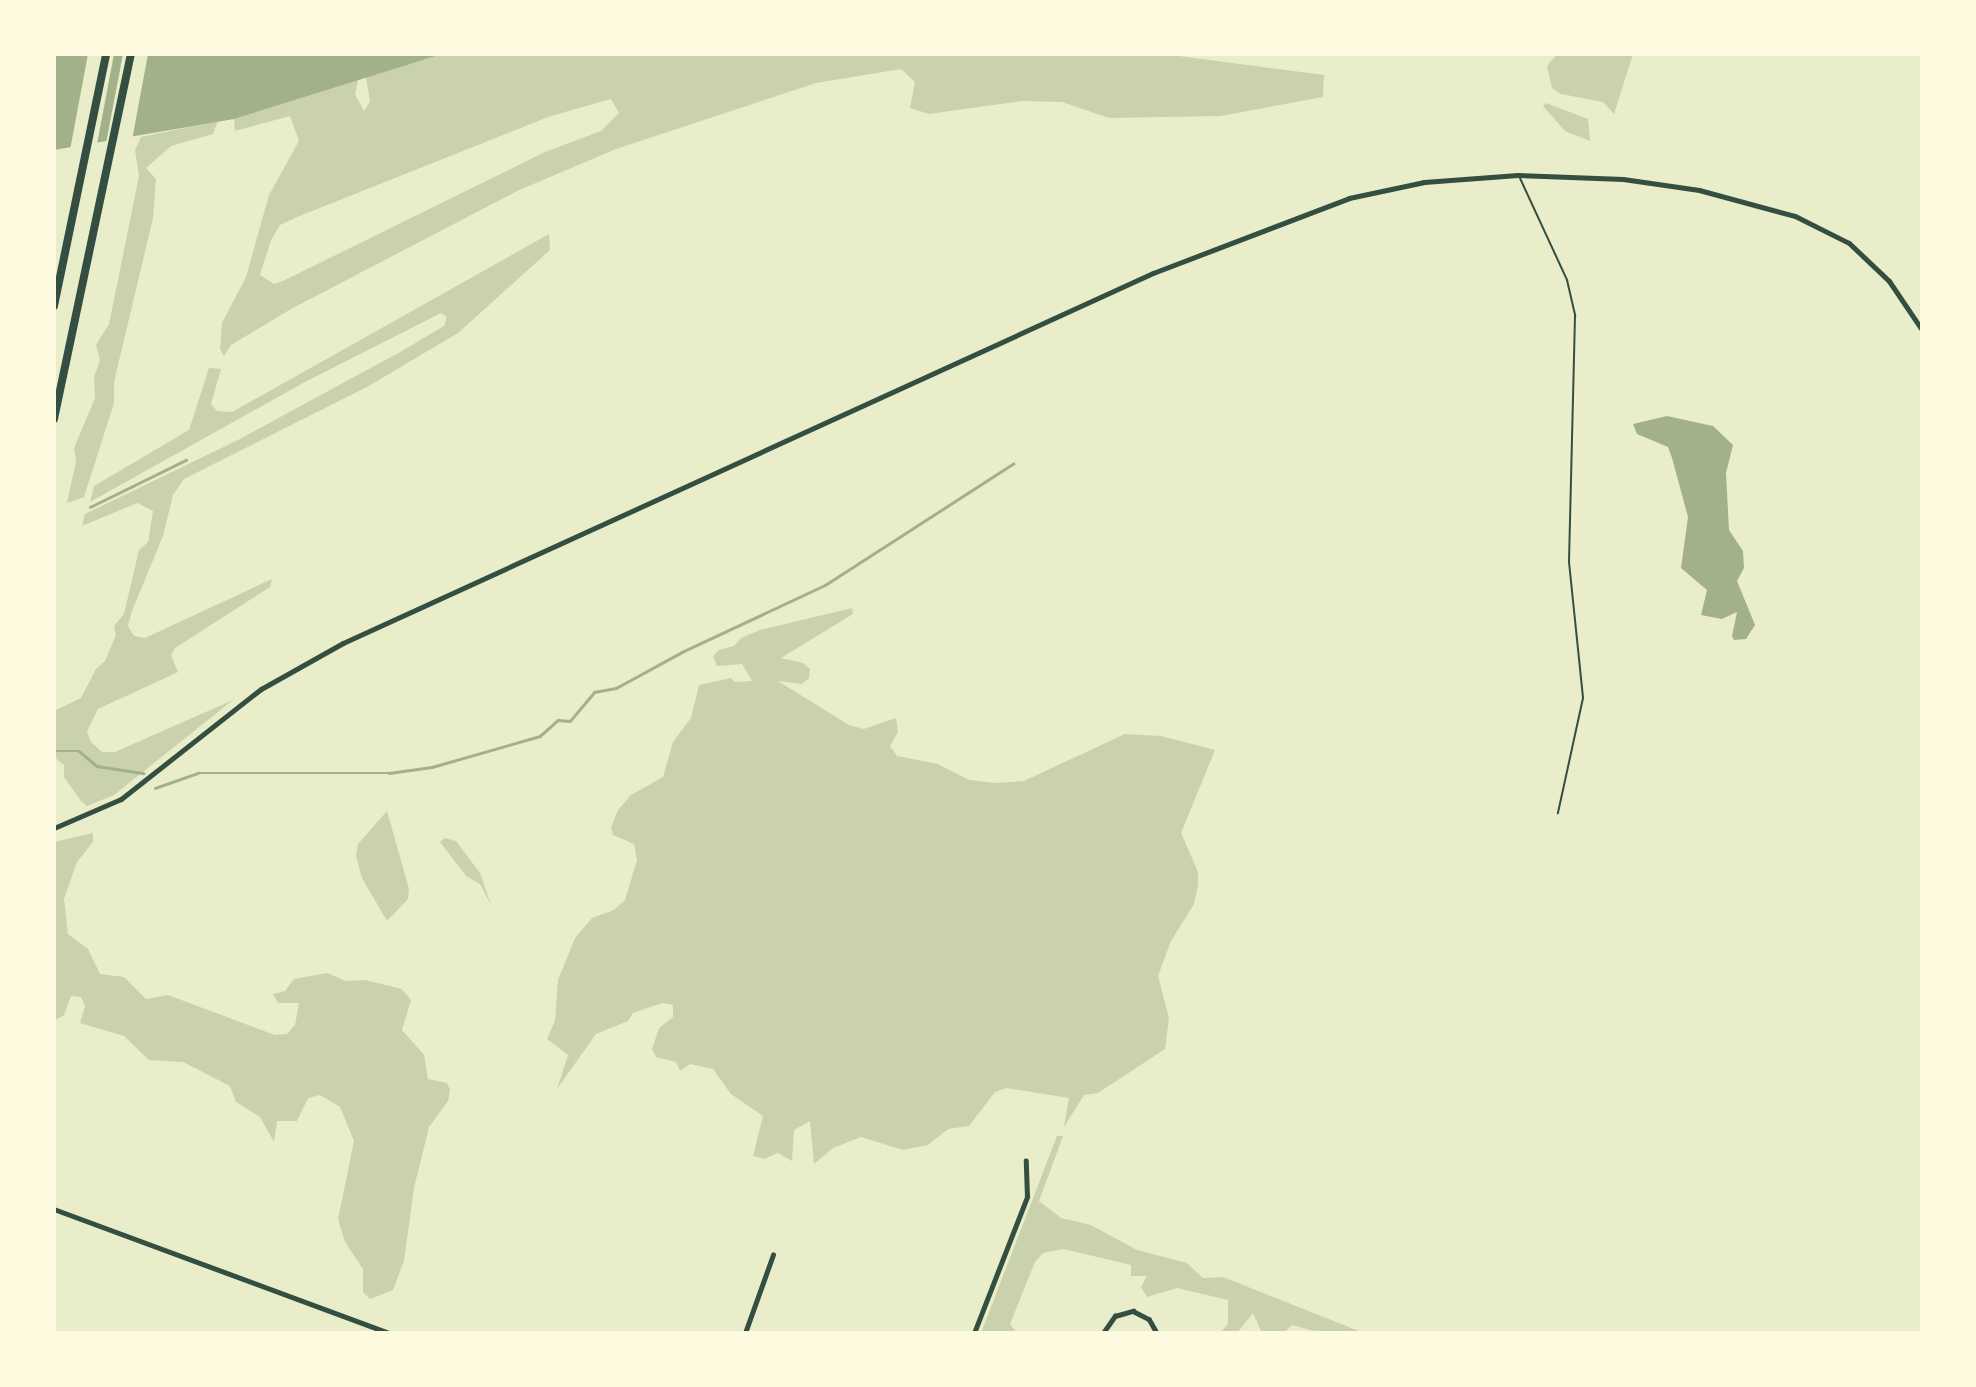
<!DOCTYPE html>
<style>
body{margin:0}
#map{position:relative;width:1976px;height:1387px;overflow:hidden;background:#e9edc9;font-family:Overpass,sans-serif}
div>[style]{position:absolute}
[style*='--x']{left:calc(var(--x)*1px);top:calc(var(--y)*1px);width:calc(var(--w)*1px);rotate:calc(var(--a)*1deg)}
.green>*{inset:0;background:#cad2ad}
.water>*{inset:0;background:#a3b18a}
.pier>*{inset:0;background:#e9edc9}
.stream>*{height:2.5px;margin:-1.25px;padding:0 1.25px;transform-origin:1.25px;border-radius:1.25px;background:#a3b18a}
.service>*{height:2px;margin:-1px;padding:0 1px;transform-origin:1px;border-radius:1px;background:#344e41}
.minor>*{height:4.5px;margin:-2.25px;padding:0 2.25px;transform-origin:2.25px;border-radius:2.25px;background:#344e41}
.tertiary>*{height:5px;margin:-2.5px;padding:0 2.5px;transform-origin:2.5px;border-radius:2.5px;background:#344e41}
.motorway>*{height:8px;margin:-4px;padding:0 4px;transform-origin:4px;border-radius:4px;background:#344e41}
span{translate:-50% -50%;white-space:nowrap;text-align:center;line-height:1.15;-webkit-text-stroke:7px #fefae0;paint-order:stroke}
.frame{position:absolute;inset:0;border:56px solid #fefae0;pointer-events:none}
</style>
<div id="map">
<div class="green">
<i style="clip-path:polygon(evenodd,442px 54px,1164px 54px,1324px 75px,1323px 97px,1220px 116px,1109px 118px,1062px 102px,1022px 101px,929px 114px,910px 108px,915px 82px,901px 69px,816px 83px,616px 149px,517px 191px,291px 309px,231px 345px,224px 356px,220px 349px,222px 323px,246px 277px,269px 195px,299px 141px,290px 116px,235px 131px,234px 119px,358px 80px,355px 94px,364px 111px,370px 101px,366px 77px,442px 54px,611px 99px,619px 113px,601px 131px,545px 152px,285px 280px,274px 284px,260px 275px,271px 240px,280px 225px,297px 217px,551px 116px,611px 99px)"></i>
<i style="clip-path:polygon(1557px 54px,1633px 54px,1614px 114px,1603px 102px,1561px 94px,1552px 88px,1547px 66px)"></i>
<i style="clip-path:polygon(1546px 103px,1588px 119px,1590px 141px,1565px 131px,1543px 106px)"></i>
<i style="clip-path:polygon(218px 121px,213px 134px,171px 146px,146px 168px,156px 179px,153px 218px,114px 382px,114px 403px,84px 497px,67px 503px,76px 461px,74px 448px,95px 398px,94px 377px,100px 360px,96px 345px,109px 324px,139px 176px,135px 150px,141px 137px)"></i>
<i style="clip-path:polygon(549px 234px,550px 250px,458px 333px,367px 387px,184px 479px,173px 495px,163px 536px,132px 611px,128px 626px,134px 636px,145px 638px,272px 579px,270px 587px,175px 648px,171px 655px,178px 672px,98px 709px,87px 731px,91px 742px,102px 752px,115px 752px,233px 700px,114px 795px,87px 806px,81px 801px,64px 777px,64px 765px,54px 757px,54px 711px,81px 698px,96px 669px,105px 661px,116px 635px,114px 626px,124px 614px,139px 550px,148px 542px,153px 511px,137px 503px,82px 526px,85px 514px,238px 440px,402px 351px,444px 326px,447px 317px,441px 313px,305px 382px,90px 502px,94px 486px,189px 430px,209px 368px,221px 369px,211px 404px,217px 411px,232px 412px)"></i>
<i style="clip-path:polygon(852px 608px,853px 614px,781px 658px,803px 663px,810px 669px,809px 678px,802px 684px,778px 681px,849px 725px,864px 729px,896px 718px,898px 732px,890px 746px,897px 756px,938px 764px,969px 780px,996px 783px,1024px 781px,1125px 734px,1161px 736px,1215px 750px,1181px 833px,1198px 872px,1198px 885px,1194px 904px,1171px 941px,1158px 976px,1169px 1018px,1165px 1049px,1098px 1093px,1084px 1095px,1064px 1127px,1069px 1098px,1006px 1088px,995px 1092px,969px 1126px,948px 1129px,928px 1145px,903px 1150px,861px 1137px,833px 1148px,814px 1164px,810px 1121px,794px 1130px,792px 1161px,778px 1153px,764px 1159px,753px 1156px,763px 1116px,731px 1094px,713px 1069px,690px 1064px,680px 1071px,676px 1062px,656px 1057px,652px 1049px,659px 1028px,673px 1017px,673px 1005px,662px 1003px,633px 1013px,628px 1021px,596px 1034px,557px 1089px,568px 1055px,547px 1039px,555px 1021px,558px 980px,575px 938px,592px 918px,614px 910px,625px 900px,637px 860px,634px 844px,613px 835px,611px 827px,618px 810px,631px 795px,663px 777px,673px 742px,691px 718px,699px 685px,731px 678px,735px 682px,752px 681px,742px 664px,717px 666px,713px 656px,719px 650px,734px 646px,741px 638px,760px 630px)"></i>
<i style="clip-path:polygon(387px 811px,409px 889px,408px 899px,387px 921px,362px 878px,356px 856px,358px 844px)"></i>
<i style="clip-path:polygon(93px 833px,93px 842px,77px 862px,64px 899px,68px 934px,88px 949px,100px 974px,124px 977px,146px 999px,168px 995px,275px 1035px,287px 1034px,295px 1025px,299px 1003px,278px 1003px,273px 994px,285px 991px,294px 979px,327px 973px,346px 981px,365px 980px,402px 989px,411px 1000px,402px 1030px,424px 1055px,428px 1079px,447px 1083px,450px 1090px,448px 1101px,429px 1127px,414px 1188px,404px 1261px,393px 1290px,370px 1299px,363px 1292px,363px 1269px,345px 1242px,338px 1219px,354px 1141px,340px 1107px,320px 1095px,308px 1098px,297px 1121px,277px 1121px,274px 1142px,260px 1117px,236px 1102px,230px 1086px,183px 1062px,149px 1060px,124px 1036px,80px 1023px,85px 1006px,81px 997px,71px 996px,64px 1015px,54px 1021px,54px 842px)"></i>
<i style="clip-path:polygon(445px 838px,456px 841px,480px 873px,491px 905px,480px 884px,466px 876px,440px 842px)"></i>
<i style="clip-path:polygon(1057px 1136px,1063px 1136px,1039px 1201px,1061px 1218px,1091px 1225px,1137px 1250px,1187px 1263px,1203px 1278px,1223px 1277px,1364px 1333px,1321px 1333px,1292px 1325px,1284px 1333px,1262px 1333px,1253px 1313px,1237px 1333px,1220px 1333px,1228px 1324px,1228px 1300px,1177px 1288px,1147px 1297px,1141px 1287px,1147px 1276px,1131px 1276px,1131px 1265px,1064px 1249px,1043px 1253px,1035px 1262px,1010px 1324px,1017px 1333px,981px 1333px)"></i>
</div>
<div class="water">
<i style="clip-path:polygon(54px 54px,442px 54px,234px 119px,54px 150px)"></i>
<i style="clip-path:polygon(1667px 416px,1713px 426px,1733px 445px,1726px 473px,1729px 530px,1743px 551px,1744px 568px,1737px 581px,1755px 625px,1746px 639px,1734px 640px,1732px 636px,1737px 612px,1722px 619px,1701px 615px,1707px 590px,1681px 568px,1688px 517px,1672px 458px,1668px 447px,1637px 434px,1633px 424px)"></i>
</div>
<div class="pier">
<i style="clip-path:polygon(88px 54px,114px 54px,97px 144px,70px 150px)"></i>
<i style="clip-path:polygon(123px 54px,148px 54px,132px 140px,106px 143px)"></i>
</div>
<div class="stream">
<i style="--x:90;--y:507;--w:107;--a:-26.1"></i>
<i style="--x:54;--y:751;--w:25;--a:0"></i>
<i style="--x:79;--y:751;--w:23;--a:40"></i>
<i style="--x:97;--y:766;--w:47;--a:8.7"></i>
<i style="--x:155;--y:788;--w:46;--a:-19.2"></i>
<i style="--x:198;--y:773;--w:191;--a:0"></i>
<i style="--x:389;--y:773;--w:43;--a:-7.9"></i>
<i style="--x:432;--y:767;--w:112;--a:-16"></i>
<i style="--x:540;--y:736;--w:24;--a:-42"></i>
<i style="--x:558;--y:720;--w:12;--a:5"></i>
<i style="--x:570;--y:721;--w:38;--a:-50"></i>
<i style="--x:594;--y:692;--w:22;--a:-10"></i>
<i style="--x:616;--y:688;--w:75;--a:-28.6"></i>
<i style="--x:682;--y:652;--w:158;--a:-25.1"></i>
<i style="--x:825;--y:585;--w:224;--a:-32.8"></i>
</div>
<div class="service">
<i style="--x:1519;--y:176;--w:115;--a:65.2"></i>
<i style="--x:1567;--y:280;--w:37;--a:77"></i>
<i style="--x:1575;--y:316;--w:246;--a:91.4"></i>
<i style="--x:1569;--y:562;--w:137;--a:84.1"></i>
<i style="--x:1583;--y:698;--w:118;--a:102.3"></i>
</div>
<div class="minor">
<i style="--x:54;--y:1209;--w:358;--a:20.3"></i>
<i style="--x:745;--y:1333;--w:83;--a:-70.3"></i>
<i style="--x:974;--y:1333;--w:146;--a:-68.7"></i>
<i style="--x:1027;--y:1197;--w:36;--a:-92"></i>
<i style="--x:1103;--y:1333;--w:21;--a:-55"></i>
<i style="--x:1115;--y:1316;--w:19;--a:-16"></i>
<i style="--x:1133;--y:1311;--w:18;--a:27"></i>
<i style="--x:1149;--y:1319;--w:16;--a:60"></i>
</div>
<div class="tertiary">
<i style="--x:54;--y:828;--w:73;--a:-23.4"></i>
<i style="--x:121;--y:799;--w:178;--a:-38.2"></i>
<i style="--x:261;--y:689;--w:94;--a:-29.3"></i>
<i style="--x:343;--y:643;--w:891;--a:-24.55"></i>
<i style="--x:1153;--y:273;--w:210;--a:-20.9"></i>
<i style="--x:1349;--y:198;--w:77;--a:-12"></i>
<i style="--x:1424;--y:182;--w:94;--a:-4.3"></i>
<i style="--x:1518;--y:175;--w:105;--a:2.2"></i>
<i style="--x:1623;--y:179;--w:77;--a:8.2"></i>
<i style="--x:1699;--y:190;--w:99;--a:15.2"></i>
<i style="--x:1795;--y:216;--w:60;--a:26.6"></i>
<i style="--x:1849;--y:243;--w:55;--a:43.5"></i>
<i style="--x:1889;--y:281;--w:59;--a:56"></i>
</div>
<div class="motorway">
<i style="--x:54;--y:306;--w:257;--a:-78.3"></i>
<i style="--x:54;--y:419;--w:373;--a:-78.1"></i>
</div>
<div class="frame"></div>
</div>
